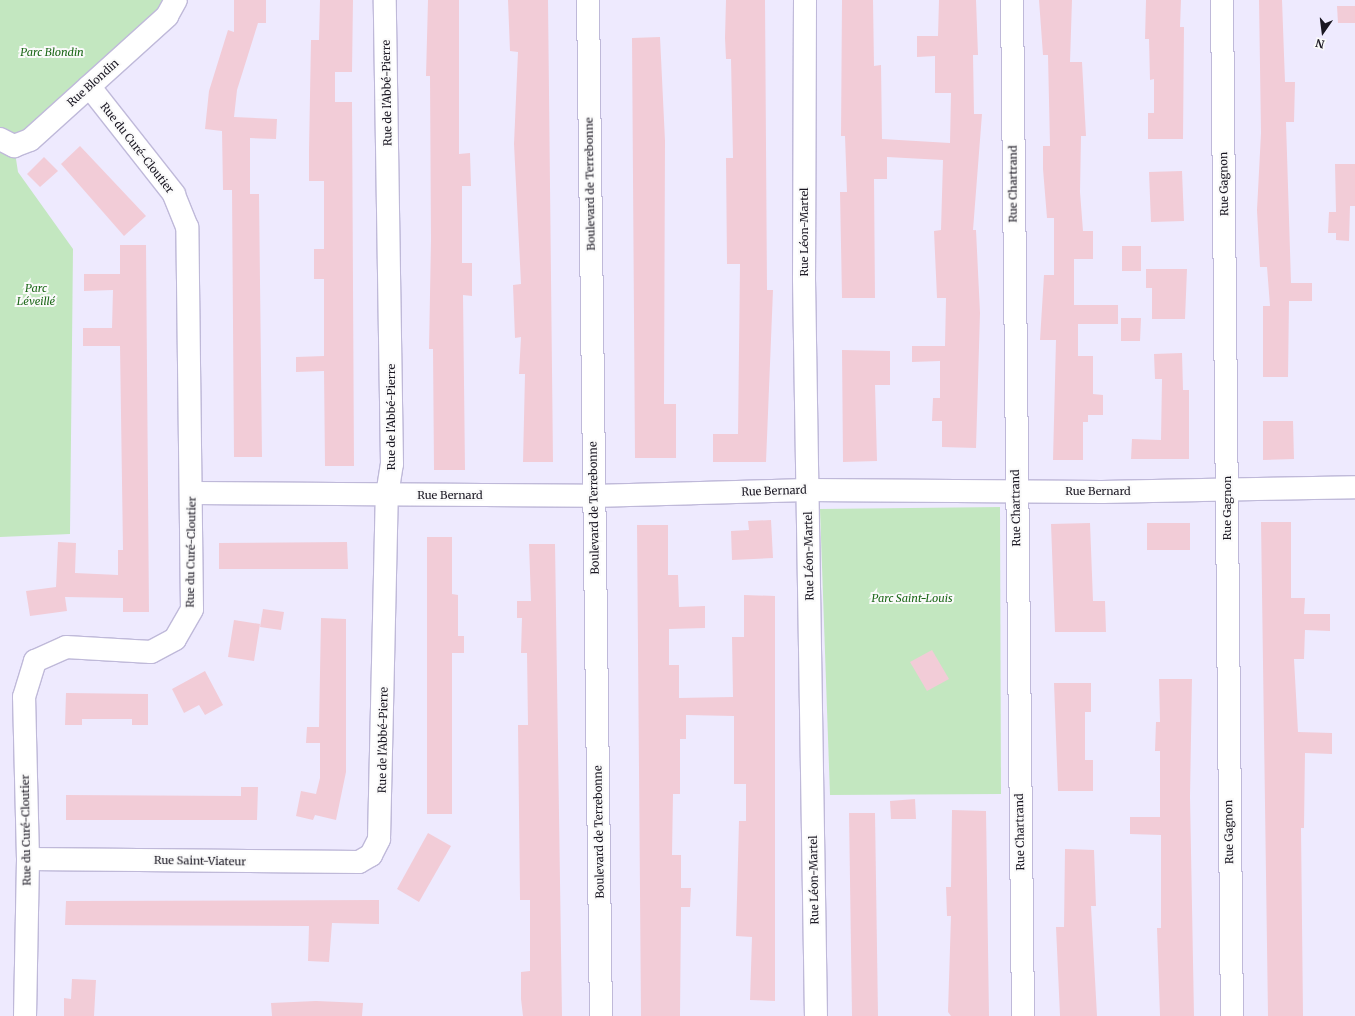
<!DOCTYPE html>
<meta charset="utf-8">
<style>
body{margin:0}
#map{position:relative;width:1355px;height:1016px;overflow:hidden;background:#eeeafe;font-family:Merriweather,serif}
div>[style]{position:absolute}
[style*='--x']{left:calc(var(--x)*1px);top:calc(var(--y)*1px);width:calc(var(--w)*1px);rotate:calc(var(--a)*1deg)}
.green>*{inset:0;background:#c3e7c0}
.building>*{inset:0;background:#f2ccd7}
.roads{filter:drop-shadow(1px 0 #bfb9d9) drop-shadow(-1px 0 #bfb9d9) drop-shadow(0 1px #bfb9d9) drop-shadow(0 -1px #bfb9d9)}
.minor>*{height:22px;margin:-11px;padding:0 11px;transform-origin:11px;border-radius:11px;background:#fff}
span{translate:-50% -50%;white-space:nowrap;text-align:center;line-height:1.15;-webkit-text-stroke:4px #fafafa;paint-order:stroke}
.park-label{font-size:11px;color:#1d6819;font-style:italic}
.street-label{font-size:11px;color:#1a1722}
.north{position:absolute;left:1303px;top:12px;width:40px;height:40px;-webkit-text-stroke:3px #fafafa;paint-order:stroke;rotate:194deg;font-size:11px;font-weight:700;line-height:16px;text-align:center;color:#1a1722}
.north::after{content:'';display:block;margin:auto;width:14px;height:18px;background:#1a1722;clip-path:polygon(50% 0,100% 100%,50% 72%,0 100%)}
</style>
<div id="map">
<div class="green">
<i style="clip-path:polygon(0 0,176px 0,14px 146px,18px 172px,73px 249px,70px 534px,0 537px)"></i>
<i style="clip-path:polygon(1000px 507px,1001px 794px,830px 795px,820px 509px)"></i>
</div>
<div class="building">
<i style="clip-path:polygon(234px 0,266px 0,266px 23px,258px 23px,237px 90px,234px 117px,277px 119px,276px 139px,250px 138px,250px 194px,259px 194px,262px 457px,234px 457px,232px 190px,223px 190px,222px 131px,205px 129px,209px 91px,228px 30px,234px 32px)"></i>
<i style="clip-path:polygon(320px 0,353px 0,352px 72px,335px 72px,335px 102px,352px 102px,354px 466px,325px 466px,324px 371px,296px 372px,296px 357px,324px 356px,324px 279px,314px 279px,314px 249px,324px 249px,324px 181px,309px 181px,309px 150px,311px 40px,319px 40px)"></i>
<i style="clip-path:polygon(428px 0,459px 0,459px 154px,470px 153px,471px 186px,462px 186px,462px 263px,472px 263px,472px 296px,463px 295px,465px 470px,434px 470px,433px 349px,429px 349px,431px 240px,430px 76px,426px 76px)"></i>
<i style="clip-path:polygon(508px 0,548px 0,553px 462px,523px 462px,525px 374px,519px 374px,521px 337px,515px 338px,513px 285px,521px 284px,514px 144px,518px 52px,510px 51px)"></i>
<i style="clip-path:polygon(726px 0,765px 0,767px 290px,773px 290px,766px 462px,713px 462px,713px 434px,738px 434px,740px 264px,727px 264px,726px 158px,733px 158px,731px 59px,726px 59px,725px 38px)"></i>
<i style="clip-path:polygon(842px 0,873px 0,874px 66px,881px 65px,882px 139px,950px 143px,951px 93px,935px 93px,935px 56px,917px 57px,917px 36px,938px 36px,939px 0,976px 0,978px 55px,973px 55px,974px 114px,982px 114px,973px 230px,976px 230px,980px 313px,976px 448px,942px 447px,942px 421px,932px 421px,933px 398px,940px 398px,940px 361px,912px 362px,912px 346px,945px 346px,946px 298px,937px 298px,934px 231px,941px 230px,943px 160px,887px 157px,887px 179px,874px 179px,875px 298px,842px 298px,840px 192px,847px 192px,845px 136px,841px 136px)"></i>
<i style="clip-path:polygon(1039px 0,1072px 0,1070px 62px,1082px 62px,1086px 136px,1081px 136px,1080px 192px,1083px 231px,1093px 231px,1093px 259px,1074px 259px,1074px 305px,1118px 305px,1118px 324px,1078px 324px,1078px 356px,1093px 356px,1093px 394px,1103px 395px,1103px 415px,1088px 415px,1088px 422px,1083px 422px,1083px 460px,1053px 460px,1056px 340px,1040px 340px,1044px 275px,1054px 275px,1054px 218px,1047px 218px,1043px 169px,1043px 146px,1050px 146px,1048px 55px,1043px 55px)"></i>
<i style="clip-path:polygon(1146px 0,1181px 0,1180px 27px,1184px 27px,1183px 139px,1148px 139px,1148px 113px,1154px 113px,1154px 79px,1150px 80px,1149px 39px,1145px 39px)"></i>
<i style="clip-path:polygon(1259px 0,1282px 0,1285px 82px,1295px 82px,1294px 122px,1286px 122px,1291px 283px,1312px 283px,1312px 301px,1289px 301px,1288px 377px,1263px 377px,1263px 306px,1270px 306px,1267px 267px,1260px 267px,1257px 210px,1261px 133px)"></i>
<i style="clip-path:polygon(1337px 6px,1355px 6px,1355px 23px,1338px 23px)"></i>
<i style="clip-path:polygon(660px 37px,665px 141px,664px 404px,676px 404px,676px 458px,635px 458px,632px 38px)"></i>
<i style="clip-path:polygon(80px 146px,146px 216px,124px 236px,61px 164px)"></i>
<i style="clip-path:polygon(44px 157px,58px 171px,40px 187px,27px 174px)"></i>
<i style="clip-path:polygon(1335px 164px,1355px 164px,1355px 206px,1350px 206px,1349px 241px,1336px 240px,1336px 233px,1328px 233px,1329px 212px,1336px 212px)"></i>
<i style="clip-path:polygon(1182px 171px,1184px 221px,1151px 222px,1149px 172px)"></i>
<i style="clip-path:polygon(120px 245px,146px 245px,149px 612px,123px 612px,123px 598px,65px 597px,67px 611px,30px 616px,26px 591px,56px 587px,58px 542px,76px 543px,75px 573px,118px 575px,118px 550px,123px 550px,120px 346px,83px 346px,83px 328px,112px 328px,113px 290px,84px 291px,84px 274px,120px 274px)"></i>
<i style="clip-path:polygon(1122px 246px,1141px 246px,1141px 271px,1122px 271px)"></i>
<i style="clip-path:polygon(1146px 269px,1187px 269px,1185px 319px,1152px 319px,1152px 288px,1146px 288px)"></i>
<i style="clip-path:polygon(1121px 318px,1141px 318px,1140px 341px,1121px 341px)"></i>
<i style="clip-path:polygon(842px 350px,890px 351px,890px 385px,875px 385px,877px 461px,843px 462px)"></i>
<i style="clip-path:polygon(1182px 353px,1183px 390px,1189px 390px,1189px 459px,1131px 459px,1132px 439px,1161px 440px,1162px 379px,1155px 379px,1154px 354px)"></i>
<i style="clip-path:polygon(1263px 421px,1293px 421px,1294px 459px,1263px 460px)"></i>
<i style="clip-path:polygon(771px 520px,773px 558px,732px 560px,731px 531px,749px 530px,748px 521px)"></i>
<i style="clip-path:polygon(1261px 522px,1291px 522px,1291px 598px,1305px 598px,1304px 614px,1330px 614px,1330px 631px,1305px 630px,1304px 659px,1294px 659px,1298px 732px,1332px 733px,1332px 754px,1305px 753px,1304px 828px,1301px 828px,1303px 1016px,1268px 1016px)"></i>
<i style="clip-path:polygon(1090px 523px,1093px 601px,1105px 601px,1106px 632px,1055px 632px,1051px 524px)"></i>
<i style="clip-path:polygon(1147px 523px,1190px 523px,1190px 550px,1147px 550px)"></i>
<i style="clip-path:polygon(637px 525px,668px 525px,668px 575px,678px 575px,679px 607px,705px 606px,705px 628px,669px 629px,669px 665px,679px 665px,679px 698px,733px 697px,732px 637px,744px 637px,744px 595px,775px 596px,775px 1001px,750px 1000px,752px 937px,736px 936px,739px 821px,746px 821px,746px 784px,734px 784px,734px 716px,686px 715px,686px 739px,680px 739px,680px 794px,673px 794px,672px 855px,681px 855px,681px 888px,691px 888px,690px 907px,681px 907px,680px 1016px,641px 1016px)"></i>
<i style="clip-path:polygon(427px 537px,452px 537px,452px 594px,458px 595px,458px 636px,464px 636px,464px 653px,452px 653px,452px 814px,427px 814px)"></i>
<i style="clip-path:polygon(347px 542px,348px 569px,219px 569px,219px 543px)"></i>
<i style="clip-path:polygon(529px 544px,555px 544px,562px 1016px,523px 1016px,521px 999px,521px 972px,530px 971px,530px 900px,520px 900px,518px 725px,528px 725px,527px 653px,521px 653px,522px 618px,517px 618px,517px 601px,531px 601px)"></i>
<i style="clip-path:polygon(263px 609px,284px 612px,281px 630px,260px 627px)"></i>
<i style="clip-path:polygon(321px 618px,346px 619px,346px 772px,336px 820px,315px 815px,313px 820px,296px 816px,301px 791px,316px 794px,320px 778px,320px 743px,306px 743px,307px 727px,319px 727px)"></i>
<i style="clip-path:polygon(234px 620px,260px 624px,254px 661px,228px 657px)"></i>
<i style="clip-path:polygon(932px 650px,949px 679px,927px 691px,910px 662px)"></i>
<i style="clip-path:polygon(205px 671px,223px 705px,205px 715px,199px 705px,184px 713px,172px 689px)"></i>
<i style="clip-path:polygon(1159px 679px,1192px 679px,1190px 797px,1194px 1016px,1160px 1016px,1157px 928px,1161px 928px,1161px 835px,1130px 834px,1130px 817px,1160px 817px,1160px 751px,1155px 751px,1156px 722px,1160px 722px)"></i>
<i style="clip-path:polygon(1054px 683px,1091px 683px,1091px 712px,1085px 712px,1085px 760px,1093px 760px,1093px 791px,1058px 791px)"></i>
<i style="clip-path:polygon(66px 693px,148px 694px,148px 725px,132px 725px,132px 719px,82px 719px,82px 725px,65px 725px)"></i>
<i style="clip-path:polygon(241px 787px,258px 787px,257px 820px,66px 820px,66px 795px,241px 796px)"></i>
<i style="clip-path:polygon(915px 799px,916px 819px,891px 819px,890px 801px)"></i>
<i style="clip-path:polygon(952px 810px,986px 811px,989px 1016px,951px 1016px,948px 1012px,951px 916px,947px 916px,946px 887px,951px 887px)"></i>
<i style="clip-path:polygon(849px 813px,875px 813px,878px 1016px,852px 1016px)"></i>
<i style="clip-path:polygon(428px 833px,451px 846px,419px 902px,397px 889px)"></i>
<i style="clip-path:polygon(1065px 849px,1094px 850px,1096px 906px,1091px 906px,1097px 1016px,1060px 1016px,1056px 927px,1064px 927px)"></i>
<i style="clip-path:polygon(379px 900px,379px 924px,332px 923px,329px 962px,308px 961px,309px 926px,65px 925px,66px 901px)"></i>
<i style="clip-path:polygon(72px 979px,96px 980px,94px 1016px,64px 1016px,64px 998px,71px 999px)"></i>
<i style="clip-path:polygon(316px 1001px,363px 1003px,362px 1016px,272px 1016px,271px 1003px)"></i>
</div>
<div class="roads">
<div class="minor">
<i style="--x:588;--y:0;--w:1016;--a:89.27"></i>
<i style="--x:805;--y:0;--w:279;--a:90.2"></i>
<i style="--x:804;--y:279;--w:737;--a:89.07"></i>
<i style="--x:1012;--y:0;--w:1016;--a:89.38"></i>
<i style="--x:1222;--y:0;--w:1016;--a:89.44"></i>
<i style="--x:0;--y:139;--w:16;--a:27"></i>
<i style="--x:14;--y:146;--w:17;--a:-21"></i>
<i style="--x:30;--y:140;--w:185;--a:-42.1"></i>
<i style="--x:167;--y:16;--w:18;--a:-61"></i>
<i style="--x:193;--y:493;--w:400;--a:0.4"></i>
<i style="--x:593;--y:496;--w:215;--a:-1.6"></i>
<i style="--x:808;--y:490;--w:294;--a:0.4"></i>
<i style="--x:1102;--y:492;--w:253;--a:-1.1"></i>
<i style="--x:28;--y:859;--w:331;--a:0.5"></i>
<i style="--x:359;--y:862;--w:14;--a:-30"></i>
<i style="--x:371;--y:855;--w:18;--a:-63"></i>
<i style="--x:379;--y:839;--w:344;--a:-88.7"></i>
<i style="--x:387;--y:495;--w:31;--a:-81"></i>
<i style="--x:392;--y:464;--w:464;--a:-90.9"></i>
<i style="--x:25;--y:1016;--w:157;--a:-88.9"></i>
<i style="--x:28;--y:859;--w:162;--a:-91.4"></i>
<i style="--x:24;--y:697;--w:38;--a:-73"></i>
<i style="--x:35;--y:661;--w:34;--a:-24"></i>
<i style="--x:66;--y:647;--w:85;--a:3.4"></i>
<i style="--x:151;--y:652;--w:27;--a:-28"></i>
<i style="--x:175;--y:639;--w:34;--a:-60"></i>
<i style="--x:192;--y:609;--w:382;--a:-90.7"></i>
<i style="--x:187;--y:227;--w:35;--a:-112"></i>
<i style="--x:174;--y:194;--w:137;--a:-128.2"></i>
</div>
</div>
<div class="park-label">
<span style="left:52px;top:52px">Parc Blondin</span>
<span style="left:36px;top:295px">Parc<br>Léveillé</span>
<span style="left:912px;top:598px">Parc Saint-Louis</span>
</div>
<div class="street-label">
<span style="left:93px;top:83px;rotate:-42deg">Rue Blondin</span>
<span style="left:387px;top:93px;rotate:-91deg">Rue de l'Abbé-Pierre</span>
<span style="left:137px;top:148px;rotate:52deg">Rue du Curé-Cloutier</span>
<span style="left:590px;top:184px;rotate:-91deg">Boulevard de Terrebonne</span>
<span style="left:1013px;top:184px;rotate:-90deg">Rue Chartrand</span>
<span style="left:1224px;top:184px;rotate:-91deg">Rue Gagnon</span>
<span style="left:804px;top:232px;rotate:-90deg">Rue Léon-Martel</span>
<span style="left:391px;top:417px;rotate:-90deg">Rue de l'Abbé-Pierre</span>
<span style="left:774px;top:491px;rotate:-2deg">Rue Bernard</span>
<span style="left:1098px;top:491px">Rue Bernard</span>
<span style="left:450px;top:495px">Rue Bernard</span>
<span style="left:594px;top:508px;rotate:-91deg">Boulevard de Terrebonne</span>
<span style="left:1016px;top:508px;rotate:-91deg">Rue Chartrand</span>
<span style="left:1227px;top:508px;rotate:-90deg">Rue Gagnon</span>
<span style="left:191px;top:552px;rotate:-89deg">Rue du Curé-Cloutier</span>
<span style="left:809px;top:556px;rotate:-91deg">Rue Léon-Martel</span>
<span style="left:383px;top:740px;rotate:-89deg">Rue de l'Abbé-Pierre</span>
<span style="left:26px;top:830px;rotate:-91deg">Rue du Curé-Cloutier</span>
<span style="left:599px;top:832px;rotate:-91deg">Boulevard de Terrebonne</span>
<span style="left:1020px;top:832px;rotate:-91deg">Rue Chartrand</span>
<span style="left:1229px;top:832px;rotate:-91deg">Rue Gagnon</span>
<span style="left:200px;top:861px;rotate:1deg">Rue Saint-Viateur</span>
<span style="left:814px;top:880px;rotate:-91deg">Rue Léon-Martel</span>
</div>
<div class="north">N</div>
</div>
